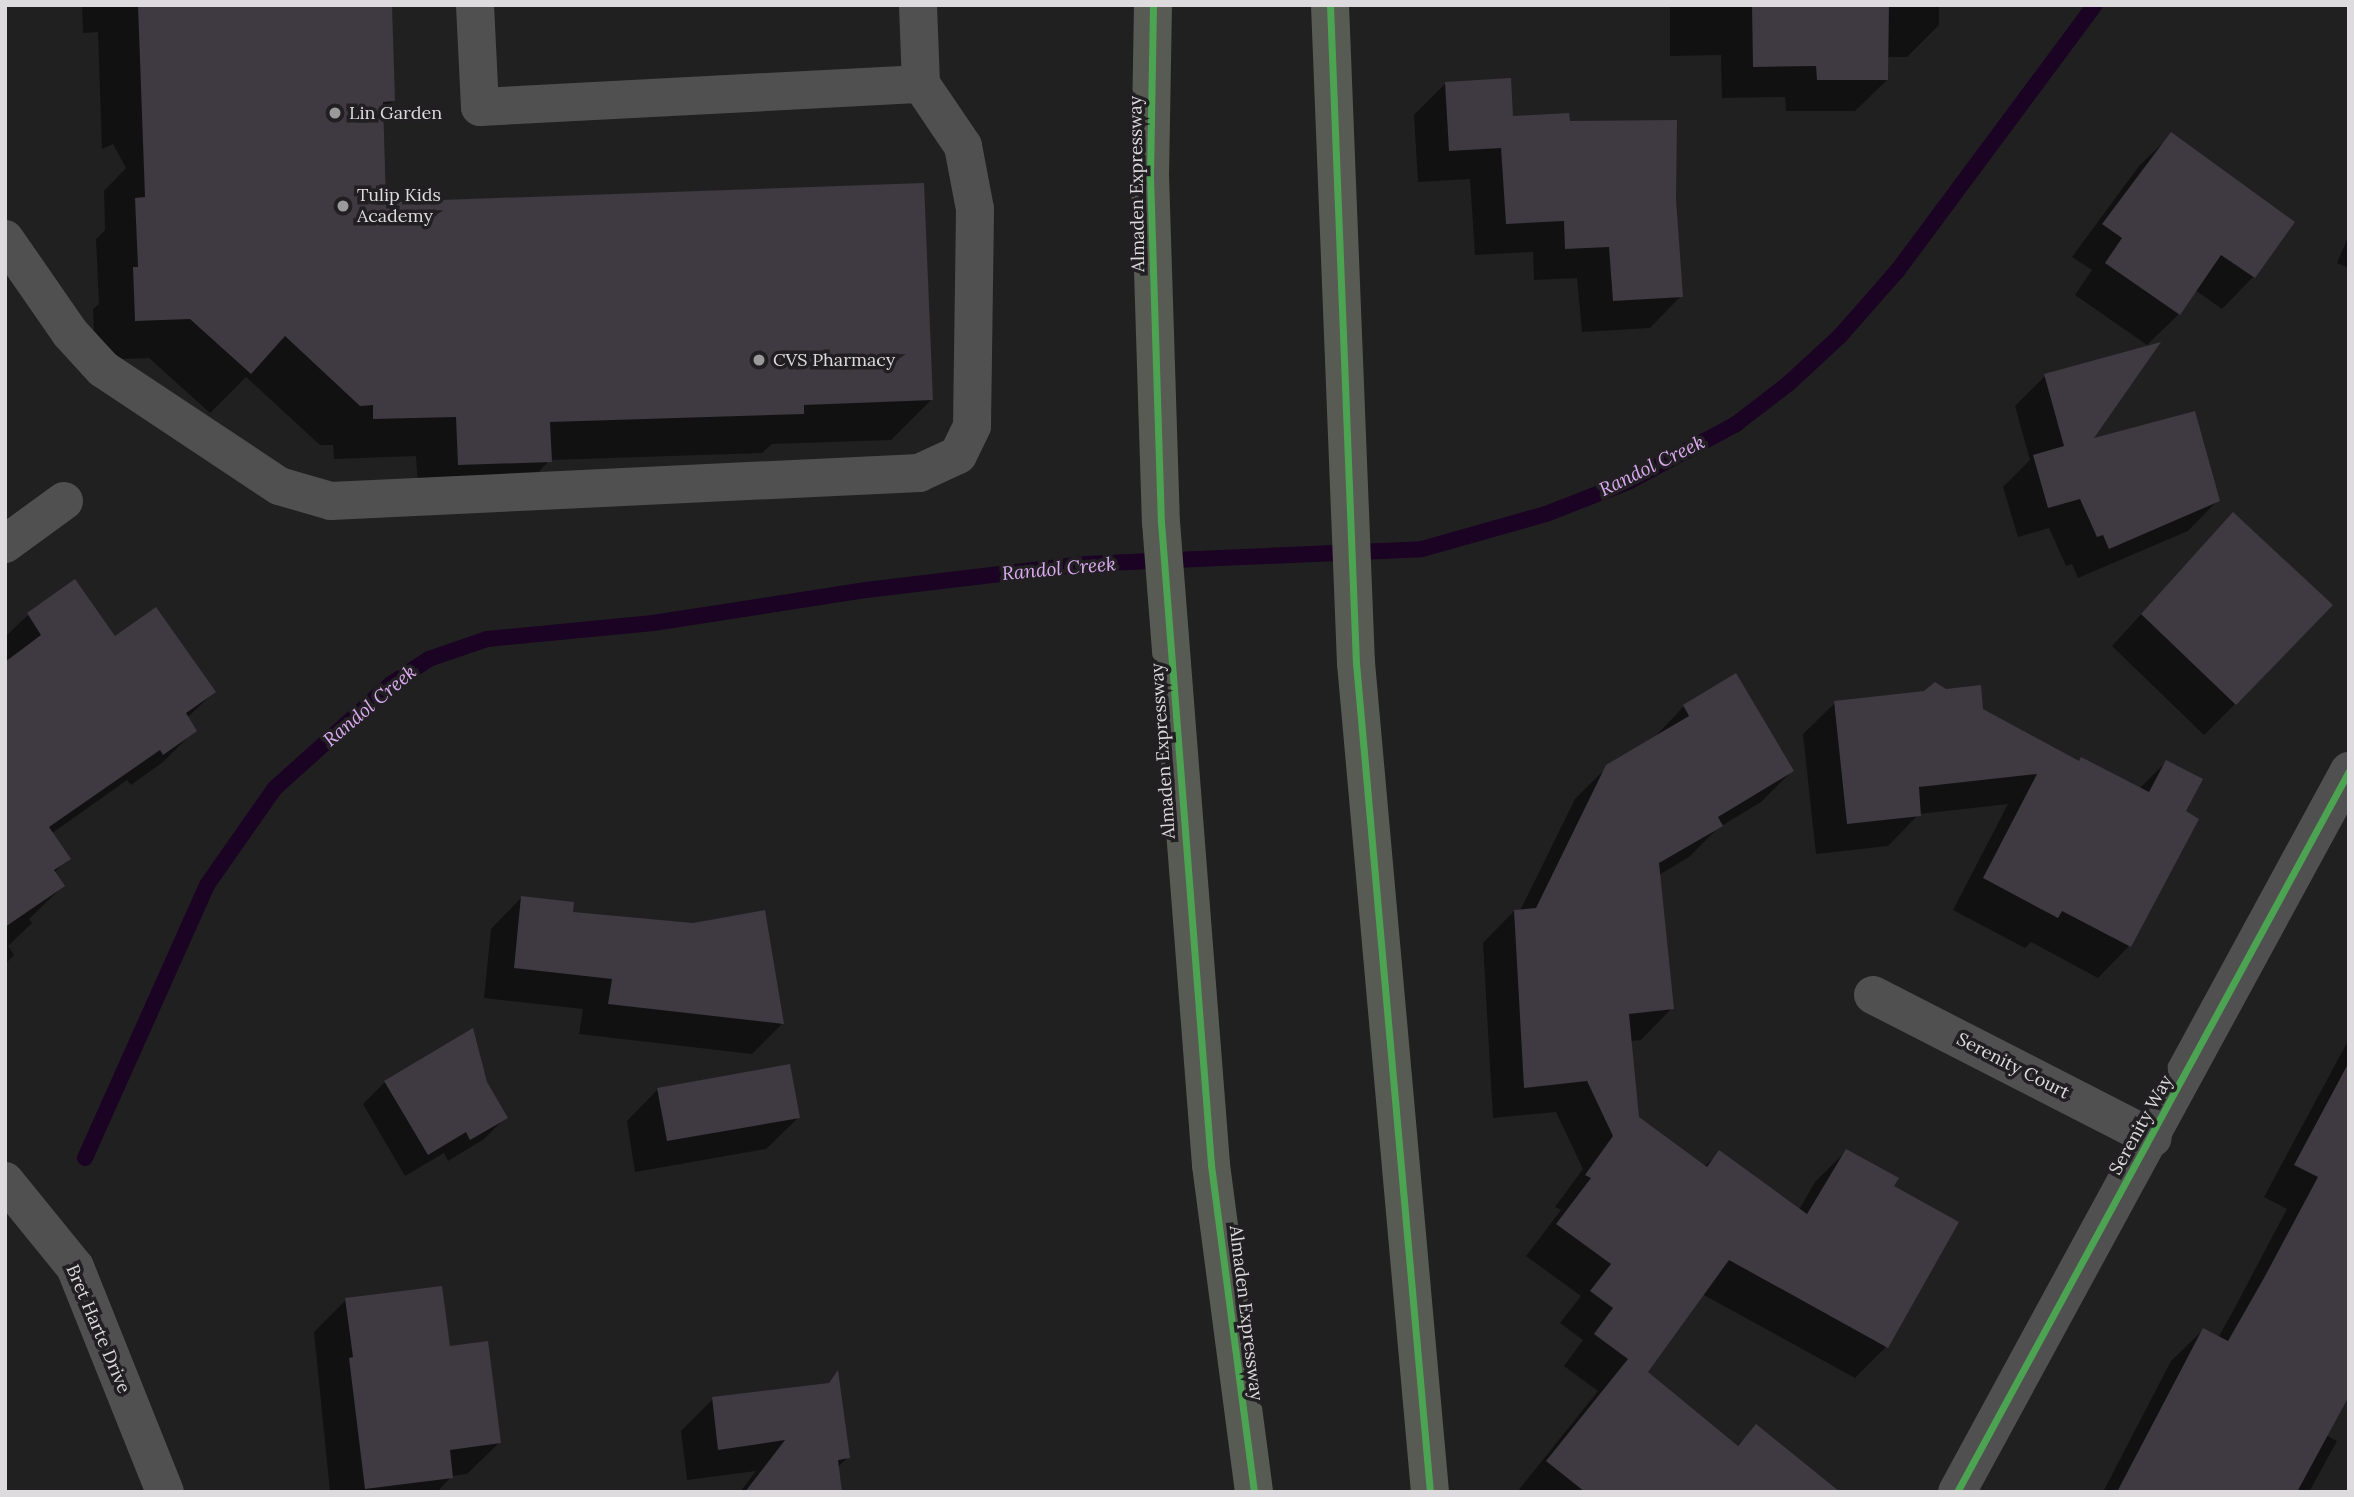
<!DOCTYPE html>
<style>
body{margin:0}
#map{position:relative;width:2354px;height:1497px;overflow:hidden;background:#212021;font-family:Lora,serif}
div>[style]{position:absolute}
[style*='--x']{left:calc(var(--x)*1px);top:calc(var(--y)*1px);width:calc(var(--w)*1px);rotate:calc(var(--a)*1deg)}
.shadow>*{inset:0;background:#0007}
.stream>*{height:16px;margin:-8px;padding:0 8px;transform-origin:8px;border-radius:8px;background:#1a0323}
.building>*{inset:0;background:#3f3942}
.minor>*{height:38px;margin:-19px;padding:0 19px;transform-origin:19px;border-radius:19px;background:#515051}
.major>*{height:38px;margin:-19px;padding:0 19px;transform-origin:19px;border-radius:19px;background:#575b53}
.cycleway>*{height:7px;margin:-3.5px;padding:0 3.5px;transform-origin:3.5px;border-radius:3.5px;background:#4ca352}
.dots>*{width:19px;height:19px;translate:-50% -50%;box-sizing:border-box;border:4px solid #211f22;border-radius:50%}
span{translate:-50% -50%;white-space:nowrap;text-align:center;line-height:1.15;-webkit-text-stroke:7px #211f22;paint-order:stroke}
.poi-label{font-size:18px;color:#dddbdd}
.left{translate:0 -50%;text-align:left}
.street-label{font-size:18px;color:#dddbdd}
.water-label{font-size:19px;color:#dcabf1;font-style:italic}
.frame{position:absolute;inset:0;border:7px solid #dddbdd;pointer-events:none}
</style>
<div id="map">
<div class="shadow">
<i style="clip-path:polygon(82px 5px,390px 5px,394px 100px,381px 112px,385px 204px,931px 400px,891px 440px,772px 444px,762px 453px,550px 460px,510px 501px,419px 504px,416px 456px,334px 459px,333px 445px,320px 445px,246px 377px,210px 413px,149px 358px,95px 360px,93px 309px,99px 304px,96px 239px,105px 230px,104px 191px,126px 168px,113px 144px,102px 149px,98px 32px,83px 33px)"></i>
<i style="clip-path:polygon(1670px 5px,1939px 5px,1939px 25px,1907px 57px,1887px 57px,1887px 80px,1855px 111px,1786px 111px,1785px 97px,1722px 98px,1721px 55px,1670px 56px)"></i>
<i style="clip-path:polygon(1446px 83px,1511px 118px,1569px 123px,1674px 199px,1681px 296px,1650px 328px,1582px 332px,1577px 278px,1534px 280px,1533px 252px,1475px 255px,1470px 179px,1418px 182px,1414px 115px)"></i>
<i style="clip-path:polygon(2171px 135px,2292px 223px,2253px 277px,2222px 309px,2195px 290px,2179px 314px,2147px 345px,2075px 295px,2092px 270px,2072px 257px,2139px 166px)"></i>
<i style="clip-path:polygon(2349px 235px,2349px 268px,2337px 263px)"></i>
<i style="clip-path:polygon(2045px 376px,2090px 441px,2218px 500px,2188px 531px,2078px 578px,2072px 564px,2066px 566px,2049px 528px,2018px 537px,2003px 487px,2030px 460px,2015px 406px)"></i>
<i style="clip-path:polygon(2233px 514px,2235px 704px,2204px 735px,2112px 646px)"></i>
<i style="clip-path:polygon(74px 582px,115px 638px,214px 692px,187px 718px,195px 730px,163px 762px,131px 785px,127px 780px,51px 834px,68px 858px,54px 873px,63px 886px,29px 919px,32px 923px,8px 946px,14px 955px,5px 964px,5px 637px,28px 615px)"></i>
<i style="clip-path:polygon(1835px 703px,1982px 710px,2078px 762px,2139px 789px,2166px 762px,2183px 812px,2196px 819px,2129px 946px,2098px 978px,2031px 942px,2025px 948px,1953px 910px,2008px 804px,1919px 814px,1888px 846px,1816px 854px,1803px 734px)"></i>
<i style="clip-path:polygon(1684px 706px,1792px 771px,1761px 802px,1718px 828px,1689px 857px,1659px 875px,1672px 1008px,1641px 1040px,1630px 1041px,1637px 1118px,1704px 1167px,1720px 1152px,1799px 1210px,1815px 1182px,1846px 1151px,1892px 1186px,1956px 1222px,1886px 1347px,1855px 1378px,1702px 1294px,1645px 1373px,1736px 1447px,1756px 1426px,1792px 1492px,1517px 1492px,1598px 1391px,1564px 1366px,1583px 1340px,1560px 1323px,1581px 1296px,1526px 1256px,1561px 1210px,1555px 1207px,1583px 1169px,1556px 1112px,1493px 1118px,1483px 943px,1514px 911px,1520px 911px,1575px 799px,1607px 767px,1653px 739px)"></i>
<i style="clip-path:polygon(521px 898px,571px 914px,782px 1024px,752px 1054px,579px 1034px,583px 1009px,484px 998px,491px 929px)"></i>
<i style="clip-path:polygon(2349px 1039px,2349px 1355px,2326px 1435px,2337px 1441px,2309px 1492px,2103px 1492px,2171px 1361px,2203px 1330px,2218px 1338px,2233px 1311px,2287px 1209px,2264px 1197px)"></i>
<i style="clip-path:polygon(385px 1082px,486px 1083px,506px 1117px,484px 1139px,448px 1161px,444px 1153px,405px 1176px,363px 1104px)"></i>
<i style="clip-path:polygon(658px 1089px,798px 1118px,766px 1149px,635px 1172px,627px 1121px)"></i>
<i style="clip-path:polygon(346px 1300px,448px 1348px,499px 1443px,467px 1474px,452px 1476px,437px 1492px,330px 1492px,314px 1332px)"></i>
<i style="clip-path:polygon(837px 1374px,848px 1457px,838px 1467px,841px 1492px,740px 1492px,756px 1471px,687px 1480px,681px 1431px,713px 1399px,827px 1385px)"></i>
</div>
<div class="stream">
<i style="--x:85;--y:1158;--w:299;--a:-65.9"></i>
<i style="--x:207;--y:885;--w:118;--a:-55"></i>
<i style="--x:275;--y:788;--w:156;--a:-41.9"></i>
<i style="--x:391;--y:684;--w:45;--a:-33.3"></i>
<i style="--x:429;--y:659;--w:61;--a:-19"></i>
<i style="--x:487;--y:639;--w:167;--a:-5.5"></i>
<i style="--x:653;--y:623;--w:216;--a:-8.8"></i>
<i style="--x:866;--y:590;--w:220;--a:-6.8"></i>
<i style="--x:1084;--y:564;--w:338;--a:-2.5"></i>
<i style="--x:1422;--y:549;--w:129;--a:-15.8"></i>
<i style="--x:1546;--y:514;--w:88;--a:-21.3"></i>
<i style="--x:1628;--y:482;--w:123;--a:-28.2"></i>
<i style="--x:1736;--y:424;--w:66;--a:-37.6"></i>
<i style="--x:1788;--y:384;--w:71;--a:-42.7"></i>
<i style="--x:1840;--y:336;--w:88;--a:-48.7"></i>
<i style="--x:1898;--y:270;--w:330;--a:-53.4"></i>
</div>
<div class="building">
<i style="clip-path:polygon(138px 5px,392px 5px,395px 101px,383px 102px,386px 202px,924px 183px,933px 400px,804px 405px,804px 414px,550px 422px,552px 462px,458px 465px,456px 417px,373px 419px,373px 405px,360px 406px,285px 336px,251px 374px,190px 319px,135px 321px,133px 267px,138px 267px,135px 198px,145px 197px)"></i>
<i style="clip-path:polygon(1752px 5px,1889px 5px,1888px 80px,1817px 80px,1816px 66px,1753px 67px)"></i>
<i style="clip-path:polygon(1511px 78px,1513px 116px,1569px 113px,1570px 121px,1677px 120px,1676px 199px,1683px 297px,1613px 301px,1609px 247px,1565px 249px,1564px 221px,1506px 224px,1501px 148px,1449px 151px,1445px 82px)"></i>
<i style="clip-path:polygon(2171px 132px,2295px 222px,2255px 278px,2221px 255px,2180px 315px,2105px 263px,2122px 238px,2102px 224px)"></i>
<i style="clip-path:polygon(2161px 342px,2094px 438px,2195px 411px,2220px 501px,2109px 549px,2103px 535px,2097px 537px,2080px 499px,2048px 508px,2033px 455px,2064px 446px,2044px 374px)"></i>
<i style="clip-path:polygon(2233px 512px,2333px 605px,2236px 705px,2141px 614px)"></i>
<i style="clip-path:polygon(75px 579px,115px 636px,156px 607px,216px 692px,186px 713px,197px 731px,163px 755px,160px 750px,49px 827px,71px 859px,54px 870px,65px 886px,5px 927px,5px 662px,41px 635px,27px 613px)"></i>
<i style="clip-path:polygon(1736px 673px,1794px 771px,1718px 817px,1723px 826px,1659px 863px,1674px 1009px,1629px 1014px,1639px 1117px,1707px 1167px,1719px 1150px,1807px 1214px,1846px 1149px,1899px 1178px,1894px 1186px,1959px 1222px,1888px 1348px,1729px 1260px,1648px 1372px,1738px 1446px,1756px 1424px,1840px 1492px,1585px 1492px,1546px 1461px,1628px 1359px,1594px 1334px,1613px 1308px,1590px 1291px,1611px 1264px,1556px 1224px,1591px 1178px,1585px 1175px,1613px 1136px,1587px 1081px,1524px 1088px,1514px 910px,1536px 908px,1606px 765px,1689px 716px,1683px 705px)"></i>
<i style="clip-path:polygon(1935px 682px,1946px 689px,1981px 685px,1983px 709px,2079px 761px,2081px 757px,2149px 792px,2166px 760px,2203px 779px,2186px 811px,2199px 819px,2131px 947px,2062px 911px,2058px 918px,1983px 878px,2037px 774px,1919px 787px,1921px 816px,1847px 824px,1834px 701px,1924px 691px)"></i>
<i style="clip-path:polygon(521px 896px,574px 902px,573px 912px,693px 923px,765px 910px,784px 1024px,608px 1004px,612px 979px,514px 968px)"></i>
<i style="clip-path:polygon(473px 1028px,487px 1082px,508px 1118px,470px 1140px,466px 1132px,428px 1155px,384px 1081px)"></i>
<i style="clip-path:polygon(2349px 1062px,2349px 1396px,2297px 1492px,2117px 1492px,2203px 1328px,2228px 1341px,2264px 1278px,2318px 1177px,2294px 1165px)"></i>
<i style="clip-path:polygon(790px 1064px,800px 1118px,667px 1141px,657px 1088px)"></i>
<i style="clip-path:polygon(442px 1286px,450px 1346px,488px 1341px,501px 1443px,450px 1450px,453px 1478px,365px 1489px,349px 1358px,353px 1357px,345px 1298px)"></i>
<i style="clip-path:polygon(838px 1370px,850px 1458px,838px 1460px,842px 1492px,745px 1492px,785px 1440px,718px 1450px,712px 1397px,829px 1383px)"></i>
</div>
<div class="minor">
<i style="--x:475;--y:5;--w:102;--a:87.2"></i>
<i style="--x:480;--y:107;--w:442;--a:-3"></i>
<i style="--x:921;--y:84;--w:79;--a:-92.2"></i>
<i style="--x:5;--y:239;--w:114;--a:55.3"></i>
<i style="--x:70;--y:333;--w:49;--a:47.5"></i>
<i style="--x:103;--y:369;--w:211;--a:33.6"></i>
<i style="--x:279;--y:486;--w:54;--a:16.1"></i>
<i style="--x:331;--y:501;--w:589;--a:-2.73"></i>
<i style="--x:919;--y:473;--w:43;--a:-24.8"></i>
<i style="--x:958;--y:455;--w:32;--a:-64"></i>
<i style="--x:972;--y:426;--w:217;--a:-89.2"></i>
<i style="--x:975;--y:209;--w:64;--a:-100.8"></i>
<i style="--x:963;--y:146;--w:75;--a:-124.1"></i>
<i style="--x:5;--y:544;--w:73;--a:-36.1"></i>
<i style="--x:1873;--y:995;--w:314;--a:27.1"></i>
<i style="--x:5;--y:1181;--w:111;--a:50.9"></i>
<i style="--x:75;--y:1267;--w:242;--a:68.2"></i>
<i style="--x:1957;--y:1492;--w:821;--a:-61.47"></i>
</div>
<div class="major">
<i style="--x:1153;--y:5;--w:170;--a:91"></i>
<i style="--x:1150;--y:175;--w:347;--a:88.2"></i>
<i style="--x:1161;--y:522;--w:645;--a:85.55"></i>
<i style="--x:1211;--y:1165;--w:330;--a:82.5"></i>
<i style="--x:1330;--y:5;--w:659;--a:87.74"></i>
<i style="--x:1356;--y:663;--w:832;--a:84.9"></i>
</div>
<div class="cycleway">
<i style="--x:1153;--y:5;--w:170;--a:91"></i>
<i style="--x:1150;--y:175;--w:347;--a:88.2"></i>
<i style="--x:1161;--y:522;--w:645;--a:85.55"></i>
<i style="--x:1211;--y:1165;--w:330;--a:82.5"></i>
<i style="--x:1330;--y:5;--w:659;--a:87.74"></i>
<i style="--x:1356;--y:663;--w:832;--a:84.9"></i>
<i style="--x:1957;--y:1492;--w:821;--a:-61.47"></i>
</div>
<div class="dots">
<i style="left:335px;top:113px;background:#9b9a9b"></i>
<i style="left:343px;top:206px;background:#9b9a9b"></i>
<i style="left:759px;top:360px;background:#9b9a9b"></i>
</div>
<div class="poi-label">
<span class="left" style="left:349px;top:113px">Lin Garden</span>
<span class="left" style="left:357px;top:206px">Tulip Kids<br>Academy</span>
<span class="left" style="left:773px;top:360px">CVS Pharmacy</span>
</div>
<div class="street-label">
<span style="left:1137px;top:184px;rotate:-91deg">Almaden Expressway</span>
<span style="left:1163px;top:751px;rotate:-94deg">Almaden Expressway</span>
<span style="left:2013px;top:1066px;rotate:27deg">Serenity Court</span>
<span style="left:2141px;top:1125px;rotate:-61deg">Serenity Way</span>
<span style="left:1246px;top:1313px;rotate:83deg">Almaden Expressway</span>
<span style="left:98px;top:1329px;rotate:67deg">Bret Harte Drive</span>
</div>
<div class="water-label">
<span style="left:1652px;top:466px;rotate:-26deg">Randol Creek</span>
<span style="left:1059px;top:569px;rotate:-5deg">Randol Creek</span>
<span style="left:370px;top:706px;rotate:-40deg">Randol Creek</span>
</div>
<div class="frame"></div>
</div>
